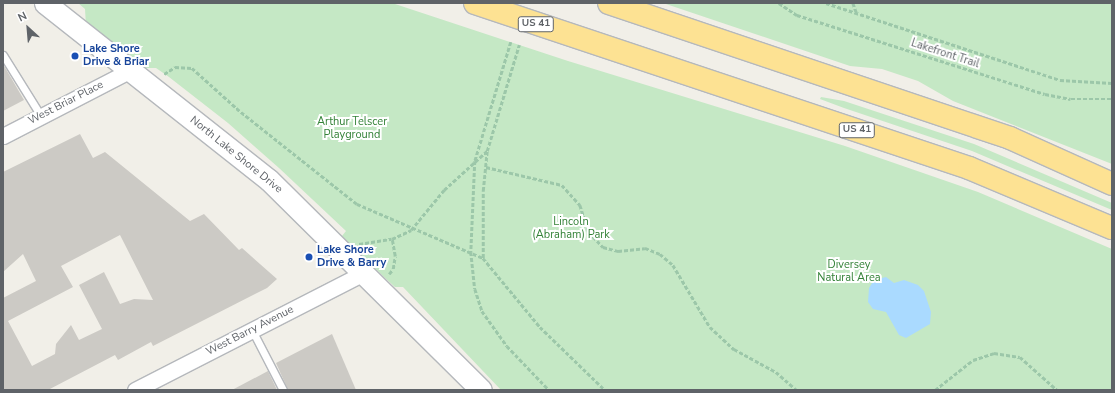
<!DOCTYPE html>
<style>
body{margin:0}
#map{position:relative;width:1115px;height:393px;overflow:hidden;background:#f1efe8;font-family:"Nunito Sans",sans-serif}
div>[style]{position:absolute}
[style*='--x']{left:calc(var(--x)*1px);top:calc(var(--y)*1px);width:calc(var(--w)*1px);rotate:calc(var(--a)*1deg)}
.green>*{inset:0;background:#c5e8c5}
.water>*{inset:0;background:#aadaff}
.building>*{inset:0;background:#cccac5}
.path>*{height:2.5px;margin-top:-1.25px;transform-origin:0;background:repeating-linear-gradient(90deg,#9cc7a9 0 4px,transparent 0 6px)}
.roads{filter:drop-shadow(1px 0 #b5b8bc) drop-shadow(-1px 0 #b5b8bc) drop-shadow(0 1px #b5b8bc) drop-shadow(0 -1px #b5b8bc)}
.lane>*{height:7px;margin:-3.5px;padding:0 3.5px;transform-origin:3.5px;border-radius:3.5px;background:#fff}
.street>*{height:15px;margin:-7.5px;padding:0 7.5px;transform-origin:7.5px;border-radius:7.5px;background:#fff}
.secondary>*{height:21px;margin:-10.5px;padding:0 10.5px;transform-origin:10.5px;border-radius:10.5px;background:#fff}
.highway>*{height:22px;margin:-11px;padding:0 11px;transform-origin:11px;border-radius:11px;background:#fde293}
.dots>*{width:11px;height:11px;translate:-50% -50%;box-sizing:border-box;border:2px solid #fff;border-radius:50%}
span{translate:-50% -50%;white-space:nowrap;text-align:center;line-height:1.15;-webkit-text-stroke:4px #fff;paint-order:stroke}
.shield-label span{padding:1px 3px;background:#fff;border:1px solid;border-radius:3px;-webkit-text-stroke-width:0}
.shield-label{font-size:10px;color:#5f6368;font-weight:700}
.transit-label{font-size:11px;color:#164399;font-weight:700}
.left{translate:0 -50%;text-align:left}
.street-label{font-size:11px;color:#5f6368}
.park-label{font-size:11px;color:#348238}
.frame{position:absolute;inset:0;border:4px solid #5f6368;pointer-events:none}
.north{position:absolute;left:8px;top:8px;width:40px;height:40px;-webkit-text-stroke:3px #fff;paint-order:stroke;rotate:334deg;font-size:11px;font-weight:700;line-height:16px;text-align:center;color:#5f6368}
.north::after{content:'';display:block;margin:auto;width:14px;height:18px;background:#5f6368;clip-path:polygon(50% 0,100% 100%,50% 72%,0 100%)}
</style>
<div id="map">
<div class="green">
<i style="clip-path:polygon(78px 3px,392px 3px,568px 61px,845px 146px,978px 192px,1112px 249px,1112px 390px,501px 390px,403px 287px,395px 287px,385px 278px,342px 236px,346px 231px,279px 168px,228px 123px,169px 77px,156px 68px,139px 68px,86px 26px,85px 9px)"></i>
<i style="clip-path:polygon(663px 3px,1112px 3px,1112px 164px,953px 101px,918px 81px,882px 69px,850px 66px)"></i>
<i style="clip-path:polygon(821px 97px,844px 101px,974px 144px,1112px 203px,1112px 210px,972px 151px,844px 108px,820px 99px)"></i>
</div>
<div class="water">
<i style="clip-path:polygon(886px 277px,894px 283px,904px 280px,918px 285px,924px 291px,931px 312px,930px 324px,906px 338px,899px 335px,886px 312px,873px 309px,868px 302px,869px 288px,874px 280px)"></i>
</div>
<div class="building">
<i style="clip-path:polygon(3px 64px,24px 100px,3px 111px)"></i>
<i style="clip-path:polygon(evenodd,80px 134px,93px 158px,105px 152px,190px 221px,204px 214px,239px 250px,242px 248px,277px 279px,267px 288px,153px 346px,151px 342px,118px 360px,115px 355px,48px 390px,3px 390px,3px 298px,36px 281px,23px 254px,3px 272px,3px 172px,80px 134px,120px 235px,153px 300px,134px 299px,120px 304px,104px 272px,79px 285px,102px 329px,79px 340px,71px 325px,56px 344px,55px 354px,32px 366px,8px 321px,73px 287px,61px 266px,120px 235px)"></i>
<i style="clip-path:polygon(332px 334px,356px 390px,288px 390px,276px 363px)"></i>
<i style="clip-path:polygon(268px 371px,277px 390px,232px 390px)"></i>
</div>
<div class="path">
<i style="--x:779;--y:3;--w:22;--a:34"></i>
<i style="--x:797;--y:15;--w:260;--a:17.7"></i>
<i style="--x:1045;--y:94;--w:26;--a:11"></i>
<i style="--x:1071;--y:99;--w:41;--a:0"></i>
<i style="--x:826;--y:3;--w:246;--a:18.2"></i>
<i style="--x:1060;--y:80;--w:52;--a:3.3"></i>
<i style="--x:853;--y:3;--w:12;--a:70"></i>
<i style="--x:511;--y:42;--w:124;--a:106.8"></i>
<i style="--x:475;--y:161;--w:91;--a:92.5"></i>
<i style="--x:471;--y:252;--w:37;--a:84"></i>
<i style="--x:475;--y:289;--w:23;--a:72"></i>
<i style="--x:482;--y:311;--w:43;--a:54.5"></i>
<i style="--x:507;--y:346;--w:61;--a:46.3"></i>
<i style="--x:164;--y:74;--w:13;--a:-32"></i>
<i style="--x:175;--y:67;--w:17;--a:3"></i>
<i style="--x:192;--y:68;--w:66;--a:41.9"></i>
<i style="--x:241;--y:112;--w:148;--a:38.4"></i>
<i style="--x:357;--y:204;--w:137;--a:23.2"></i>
<i style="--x:483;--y:258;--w:89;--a:50.4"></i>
<i style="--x:540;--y:327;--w:91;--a:44.1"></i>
<i style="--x:486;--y:167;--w:78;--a:13.3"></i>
<i style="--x:562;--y:185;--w:27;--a:48"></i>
<i style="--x:580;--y:205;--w:28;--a:72"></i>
<i style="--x:589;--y:232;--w:21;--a:47"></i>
<i style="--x:603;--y:247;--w:16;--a:15"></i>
<i style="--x:618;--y:251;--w:27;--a:-6"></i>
<i style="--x:645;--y:248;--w:16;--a:22"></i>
<i style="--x:660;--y:254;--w:17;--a:40"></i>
<i style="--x:673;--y:265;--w:72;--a:59.2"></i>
<i style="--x:710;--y:327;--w:33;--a:43"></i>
<i style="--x:734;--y:349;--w:48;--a:28.7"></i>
<i style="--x:776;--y:372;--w:28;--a:41"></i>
<i style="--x:359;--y:244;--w:33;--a:-9"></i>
<i style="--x:392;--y:239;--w:21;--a:-25"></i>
<i style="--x:411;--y:230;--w:52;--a:-50.5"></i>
<i style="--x:444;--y:190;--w:58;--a:-42.2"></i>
<i style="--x:483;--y:258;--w:67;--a:-90"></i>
<i style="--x:483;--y:191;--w:40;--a:-84.3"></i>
<i style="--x:487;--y:151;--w:111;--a:-73.2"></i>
<i style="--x:389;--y:274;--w:6;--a:-51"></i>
<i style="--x:393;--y:269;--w:13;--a:-81"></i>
<i style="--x:395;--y:256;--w:17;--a:-100"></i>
<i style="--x:935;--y:390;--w:48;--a:-38.3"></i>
<i style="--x:973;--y:360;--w:22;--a:-18"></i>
<i style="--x:994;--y:353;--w:26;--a:9"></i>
<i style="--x:1020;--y:357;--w:50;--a:41.7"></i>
</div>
<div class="roads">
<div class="lane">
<i style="--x:3;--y:55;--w:72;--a:58.1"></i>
<i style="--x:252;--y:330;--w:68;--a:62.7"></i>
</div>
<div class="street">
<i style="--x:3;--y:136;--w:142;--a:-27.3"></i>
<i style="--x:135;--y:390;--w:259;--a:-27.1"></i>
</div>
<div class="secondary">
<i style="--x:45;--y:3;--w:285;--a:38.3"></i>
<i style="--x:269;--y:180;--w:298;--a:44.7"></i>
</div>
<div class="highway">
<i style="--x:475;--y:3;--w:521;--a:18.47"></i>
<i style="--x:969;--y:168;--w:155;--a:22.8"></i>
<i style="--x:609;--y:3;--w:423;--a:18.6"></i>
<i style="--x:1010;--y:138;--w:112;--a:24.3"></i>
</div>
</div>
<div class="dots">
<i style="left:75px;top:56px;background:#1a4fb4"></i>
<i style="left:309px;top:257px;background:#1a4fb4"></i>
</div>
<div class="shield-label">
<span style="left:536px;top:24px">US 41</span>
<span style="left:857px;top:130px">US 41</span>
</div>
<div class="transit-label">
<span class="left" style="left:83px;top:56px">Lake Shore<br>Drive &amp; Briar</span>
<span class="left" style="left:317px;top:257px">Lake Shore<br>Drive &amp; Barry</span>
</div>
<div class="street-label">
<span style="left:945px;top:54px;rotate:18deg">Lakefront Trail</span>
<span style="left:66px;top:103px;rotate:-27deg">West Briar Place</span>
<span style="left:236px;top:155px;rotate:39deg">North Lake Shore Drive</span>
<span style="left:250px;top:331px;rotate:-27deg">West Barry Avenue</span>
</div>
<div class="park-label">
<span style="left:352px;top:129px">Arthur Telscer<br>Playground</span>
<span style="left:571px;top:229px">Lincoln<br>(Abraham) Park</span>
<span style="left:849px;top:272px">Diversey<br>Natural Area</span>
</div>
<div class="frame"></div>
<div class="north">N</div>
</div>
